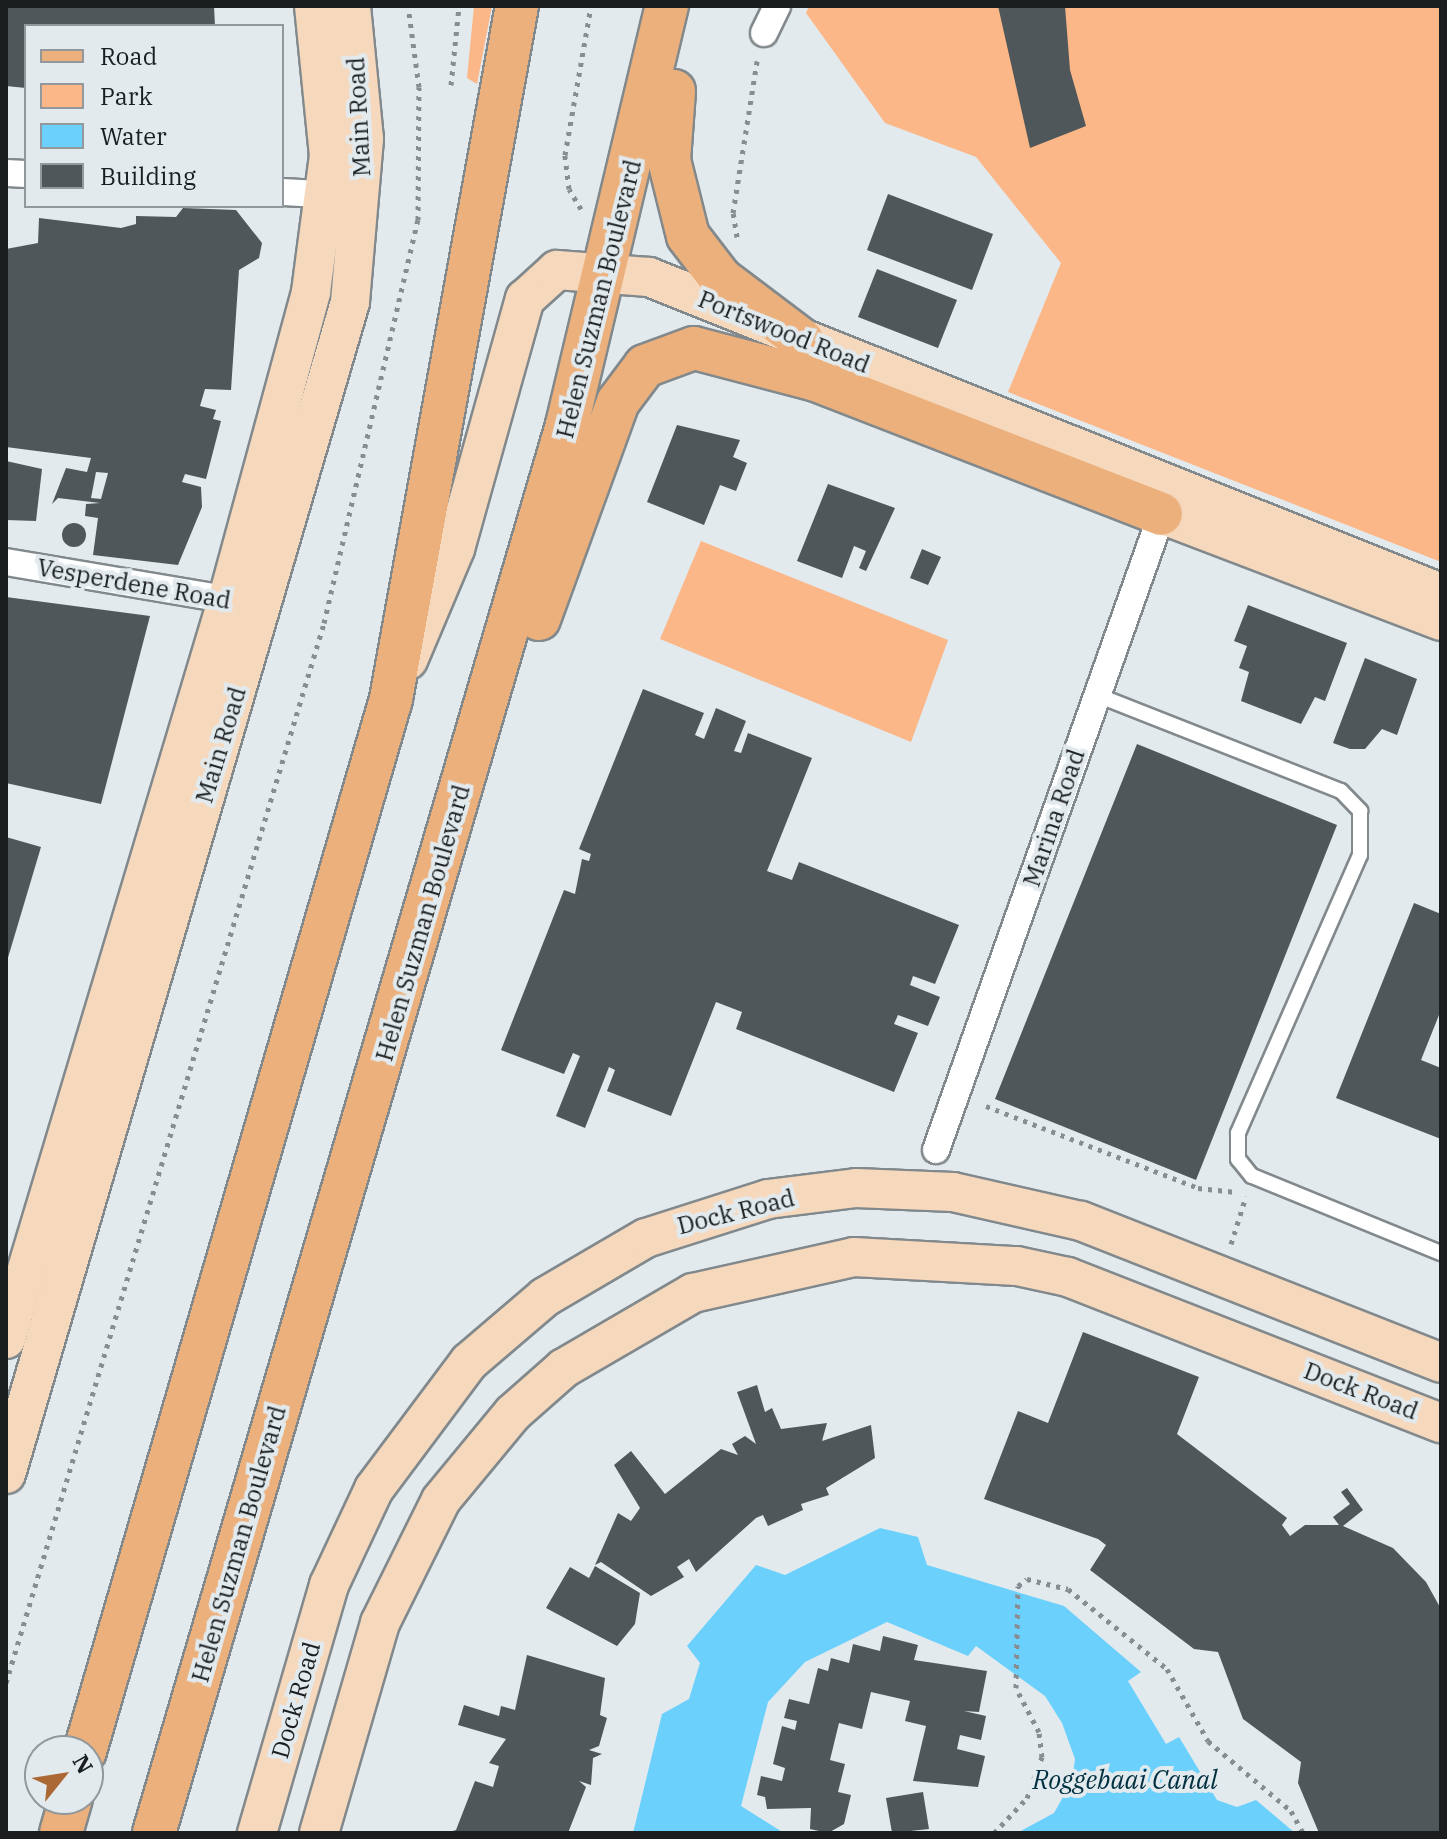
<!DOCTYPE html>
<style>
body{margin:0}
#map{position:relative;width:1447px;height:1839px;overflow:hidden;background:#e2eaee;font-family:"IBM Plex Serif",serif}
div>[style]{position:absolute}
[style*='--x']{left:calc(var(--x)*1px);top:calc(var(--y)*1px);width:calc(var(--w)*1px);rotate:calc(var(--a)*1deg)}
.green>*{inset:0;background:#fbb788}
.water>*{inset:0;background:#6bd0fc}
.building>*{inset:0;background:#50575a}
.round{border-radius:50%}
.path>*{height:5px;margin-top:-2.5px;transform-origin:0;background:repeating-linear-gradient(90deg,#878d90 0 4px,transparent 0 10px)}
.roads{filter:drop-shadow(2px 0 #82898c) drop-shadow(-2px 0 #82898c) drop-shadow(0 2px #82898c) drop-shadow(0 -2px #82898c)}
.lane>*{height:14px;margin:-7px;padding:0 7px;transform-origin:7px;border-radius:7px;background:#fff}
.street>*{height:26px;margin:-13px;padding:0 13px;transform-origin:13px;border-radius:13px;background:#fff}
.secondary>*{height:38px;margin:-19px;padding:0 19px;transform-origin:19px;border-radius:19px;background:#f6d8bd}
.primary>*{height:42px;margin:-21px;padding:0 21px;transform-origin:21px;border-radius:21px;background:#ecb07c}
span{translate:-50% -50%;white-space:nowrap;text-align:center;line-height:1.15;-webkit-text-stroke:8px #e2eaee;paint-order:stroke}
.street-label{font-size:24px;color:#1b1e1f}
.water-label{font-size:26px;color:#002f40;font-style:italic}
.frame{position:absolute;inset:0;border:8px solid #1b1e1f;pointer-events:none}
.legend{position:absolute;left:24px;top:24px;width:260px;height:184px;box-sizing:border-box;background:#e2eaee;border:2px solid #92989b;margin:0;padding:10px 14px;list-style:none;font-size:24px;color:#1b1e1f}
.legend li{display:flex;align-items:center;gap:16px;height:40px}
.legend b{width:40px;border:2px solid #92989b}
.north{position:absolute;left:24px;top:1735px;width:80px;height:80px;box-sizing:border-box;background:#e2eaee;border:2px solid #92989b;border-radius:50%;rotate:60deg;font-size:22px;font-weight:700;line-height:32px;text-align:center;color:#1b1e1f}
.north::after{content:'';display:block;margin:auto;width:28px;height:36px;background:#ab6835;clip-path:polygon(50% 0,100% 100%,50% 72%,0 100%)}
</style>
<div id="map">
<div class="green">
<i style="clip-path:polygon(474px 6px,492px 6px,477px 84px,467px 78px)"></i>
<i style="clip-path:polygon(809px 6px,1441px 6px,1441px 562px,1008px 392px,1061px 263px,976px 157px,885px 123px,806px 13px)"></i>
<i style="clip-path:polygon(701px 541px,948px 640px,911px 742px,660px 639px)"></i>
</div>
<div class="water">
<i style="clip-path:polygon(880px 1528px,918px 1537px,927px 1565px,1064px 1606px,1141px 1672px,1128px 1681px,1166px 1744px,1179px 1737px,1217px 1800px,1237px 1807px,1256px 1800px,1295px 1833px,1017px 1833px,1054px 1813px,1072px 1781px,1075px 1759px,1062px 1723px,1045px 1696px,976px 1646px,968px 1656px,887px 1622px,805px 1662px,768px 1702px,741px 1806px,784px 1833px,633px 1833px,662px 1714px,689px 1699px,700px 1663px,687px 1646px,756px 1565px,785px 1575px)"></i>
</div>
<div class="building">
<i style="clip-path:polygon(6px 6px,214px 6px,215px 26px,26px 26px,26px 88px,6px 86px)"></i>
<i style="clip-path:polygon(998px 6px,1065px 6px,1070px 70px,1086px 126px,1030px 148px)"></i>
<i style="clip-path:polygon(888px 194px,993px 234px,972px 290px,867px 250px)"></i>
<i style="clip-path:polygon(evenodd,183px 208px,236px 210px,262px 243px,259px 258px,239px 270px,231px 390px,205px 389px,200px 406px,216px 410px,213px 419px,221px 421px,206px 479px,185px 474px,182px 482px,201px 487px,202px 507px,178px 565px,93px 555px,98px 518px,85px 516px,86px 504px,100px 503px,58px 498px,52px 504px,66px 468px,87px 472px,91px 458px,6px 447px,6px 249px,38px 243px,39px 218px,121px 228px,136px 224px,136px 216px,176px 217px,183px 208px,96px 472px,108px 473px,101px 499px,91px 498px,96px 472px)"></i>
<i style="clip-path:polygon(877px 269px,957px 300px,938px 348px,858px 317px)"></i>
<i style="clip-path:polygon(677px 425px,740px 440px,733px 457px,747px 463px,736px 491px,720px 485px,704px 525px,647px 502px)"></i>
<i style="clip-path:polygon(6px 461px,42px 469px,36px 521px,6px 520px)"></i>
<i style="clip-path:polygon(828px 484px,895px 508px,866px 571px,859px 568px,866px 551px,854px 546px,842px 578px,797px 561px)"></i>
<i class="round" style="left:62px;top:523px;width:24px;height:24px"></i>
<i style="clip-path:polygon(922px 549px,941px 557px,928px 585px,910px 578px)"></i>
<i style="clip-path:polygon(6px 597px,150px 616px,101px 804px,6px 783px)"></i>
<i style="clip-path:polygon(1248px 605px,1347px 643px,1325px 701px,1315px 697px,1301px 724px,1241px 701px,1249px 672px,1239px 668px,1247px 646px,1234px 641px)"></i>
<i style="clip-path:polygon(1365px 658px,1417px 679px,1397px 735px,1382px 729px,1365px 749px,1350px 749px,1333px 743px)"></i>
<i style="clip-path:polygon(643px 689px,704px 713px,695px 735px,704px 739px,716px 708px,746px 721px,734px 751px,741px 753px,748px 733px,812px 758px,767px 871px,792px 880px,799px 862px,959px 925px,935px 984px,913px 976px,910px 985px,940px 997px,928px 1026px,898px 1015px,894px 1024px,918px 1033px,894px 1092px,736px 1029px,742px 1012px,716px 1002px,671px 1116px,607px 1091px,615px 1070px,609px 1067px,585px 1128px,556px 1116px,580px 1056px,573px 1053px,564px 1074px,501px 1050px,564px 890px,575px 894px,582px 859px,589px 861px,591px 854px,579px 849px)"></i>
<i style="clip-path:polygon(1137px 744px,1337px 825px,1196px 1180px,995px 1099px)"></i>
<i style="clip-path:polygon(6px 837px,41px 847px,7px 961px,6px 961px)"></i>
<i style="clip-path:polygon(1414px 903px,1441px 914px,1441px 1010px,1421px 1060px,1441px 1068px,1441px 1139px,1336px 1098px)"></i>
<i style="clip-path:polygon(1083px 1332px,1199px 1377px,1177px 1434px,1287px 1518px,1282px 1525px,1290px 1536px,1305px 1525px,1339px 1525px,1333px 1517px,1350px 1504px,1341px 1492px,1347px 1488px,1363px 1510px,1343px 1526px,1393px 1548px,1426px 1582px,1441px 1609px,1441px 1833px,1319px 1833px,1298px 1783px,1301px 1762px,1243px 1719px,1218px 1652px,1194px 1649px,1090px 1570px,1106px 1545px,1098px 1539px,984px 1499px,1018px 1411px,1048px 1423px)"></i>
<i style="clip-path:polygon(757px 1385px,765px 1412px,772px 1408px,781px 1429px,827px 1423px,822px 1441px,871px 1425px,875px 1458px,826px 1488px,829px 1495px,801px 1504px,803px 1510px,768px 1526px,763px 1515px,756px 1518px,696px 1572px,689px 1559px,677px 1567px,684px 1577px,651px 1596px,601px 1562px,595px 1565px,618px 1513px,631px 1521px,640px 1508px,614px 1465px,631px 1451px,665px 1494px,721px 1449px,738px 1455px,732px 1444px,745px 1436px,756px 1444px,737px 1392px)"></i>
<i style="clip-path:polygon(595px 1566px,640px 1593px,635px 1624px,617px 1646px,546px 1608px,570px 1567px,589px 1578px)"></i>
<i style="clip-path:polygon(883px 1636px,918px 1645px,914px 1660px,987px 1671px,979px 1712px,964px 1711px,986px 1716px,981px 1740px,960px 1735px,957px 1749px,985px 1756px,978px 1787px,913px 1781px,926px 1726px,905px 1721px,910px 1701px,871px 1692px,862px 1729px,839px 1723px,830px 1760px,845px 1764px,838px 1792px,851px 1795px,844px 1824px,828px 1833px,810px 1829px,811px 1808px,767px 1809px,765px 1797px,757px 1795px,761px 1776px,782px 1781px,785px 1768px,773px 1764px,782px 1726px,795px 1730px,797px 1721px,784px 1718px,789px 1699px,809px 1704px,818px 1668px,828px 1671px,831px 1658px,849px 1663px,853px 1644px,880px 1651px)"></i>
<i style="clip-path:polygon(527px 1655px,605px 1678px,600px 1715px,607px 1718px,599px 1746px,589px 1750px,602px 1754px,593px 1758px,591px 1785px,579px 1781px,586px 1787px,568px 1833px,446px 1833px,456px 1830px,475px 1781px,493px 1787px,499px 1766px,489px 1763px,506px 1739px,458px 1725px,464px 1705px,499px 1716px,501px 1706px,515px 1710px)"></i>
<i style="clip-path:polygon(923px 1792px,929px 1829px,892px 1833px,886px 1798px)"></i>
</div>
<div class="path">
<i style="--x:451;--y:85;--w:79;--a:-84.2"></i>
<i style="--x:581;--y:209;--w:23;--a:-121"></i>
<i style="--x:569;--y:189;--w:34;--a:-97"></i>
<i style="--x:565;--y:155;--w:151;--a:-80.1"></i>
<i style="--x:737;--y:237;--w:24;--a:-99"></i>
<i style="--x:733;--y:213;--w:154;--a:-81"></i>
<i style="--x:986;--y:1106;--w:227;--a:21.1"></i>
<i style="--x:1198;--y:1188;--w:36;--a:6"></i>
<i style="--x:1231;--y:1244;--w:50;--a:-72.6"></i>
<i style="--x:6;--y:1683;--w:1107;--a:-73.3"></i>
<i style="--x:324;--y:623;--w:414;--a:-76.9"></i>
<i style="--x:418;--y:220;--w:133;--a:-89.6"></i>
<i style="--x:419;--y:87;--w:82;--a:-97.7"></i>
<i style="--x:994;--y:1833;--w:48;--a:-46.7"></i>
<i style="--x:1027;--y:1798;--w:44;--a:-69.9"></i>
<i style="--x:1042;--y:1757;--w:25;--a:-97"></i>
<i style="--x:1039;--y:1732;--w:50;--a:-117.6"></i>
<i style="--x:1016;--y:1688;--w:102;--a:-88.9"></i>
<i style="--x:1018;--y:1586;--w:11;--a:-38"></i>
<i style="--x:1027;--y:1579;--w:42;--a:13.7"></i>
<i style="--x:1068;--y:1589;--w:127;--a:38.9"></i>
<i style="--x:1167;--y:1669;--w:83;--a:60.3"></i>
<i style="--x:1208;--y:1741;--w:109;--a:40.1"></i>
<i style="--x:1291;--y:1811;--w:25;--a:61"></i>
</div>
<div class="roads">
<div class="lane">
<i style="--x:1097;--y:695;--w:262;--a:21.5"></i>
<i style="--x:1341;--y:791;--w:28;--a:46"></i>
<i style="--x:1360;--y:811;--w:44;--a:90"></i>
<i style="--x:1360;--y:855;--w:304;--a:113.7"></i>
<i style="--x:1238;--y:1133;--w:26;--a:90"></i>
<i style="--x:1238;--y:1159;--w:22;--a:51"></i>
<i style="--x:1252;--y:1176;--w:204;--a:22.2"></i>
</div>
<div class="street">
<i style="--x:764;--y:33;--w:30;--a:-64"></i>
<i style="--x:6;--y:173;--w:20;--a:3"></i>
<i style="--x:282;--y:192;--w:56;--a:3.1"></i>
<i style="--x:6;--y:562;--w:240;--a:9.6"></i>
<i style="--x:936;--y:1150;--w:688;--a:-70.46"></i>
</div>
<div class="secondary">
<i style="--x:1161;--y:514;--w:300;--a:20.9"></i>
<i style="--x:408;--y:660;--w:121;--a:-67.1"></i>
<i style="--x:455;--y:549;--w:260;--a:-74.4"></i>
<i style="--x:525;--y:299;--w:43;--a:-42.2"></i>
<i style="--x:557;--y:270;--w:92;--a:4.4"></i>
<i style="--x:649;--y:277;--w:853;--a:21.75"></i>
<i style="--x:6;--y:1339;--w:774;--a:-73.32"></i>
<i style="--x:228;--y:598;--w:317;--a:-74.8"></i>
<i style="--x:311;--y:292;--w:137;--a:-82.5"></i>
<i style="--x:329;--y:156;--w:151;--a:-95.7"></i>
<i style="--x:6;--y:1474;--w:1221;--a:-73.64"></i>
<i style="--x:350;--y:302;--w:164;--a:-85.1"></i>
<i style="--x:364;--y:139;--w:134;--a:-95.6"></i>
<i style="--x:257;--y:1833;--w:258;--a:-73.8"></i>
<i style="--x:329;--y:1585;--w:106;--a:-64.9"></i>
<i style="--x:374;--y:1489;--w:159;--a:-53.2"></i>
<i style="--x:469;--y:1362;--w:100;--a:-40.5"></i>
<i style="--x:545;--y:1297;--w:117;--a:-30.3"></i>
<i style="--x:646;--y:1238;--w:128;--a:-17.7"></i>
<i style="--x:768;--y:1199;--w:89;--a:-7.1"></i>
<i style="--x:856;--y:1188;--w:97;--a:2.4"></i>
<i style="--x:953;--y:1192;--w:131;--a:12.8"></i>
<i style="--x:1081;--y:1221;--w:387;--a:21.5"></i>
<i style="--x:319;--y:1833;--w:219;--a:-73.8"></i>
<i style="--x:380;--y:1623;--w:137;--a:-63.6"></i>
<i style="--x:441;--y:1500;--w:113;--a:-50.4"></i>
<i style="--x:513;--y:1413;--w:68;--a:-41.4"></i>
<i style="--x:564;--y:1368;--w:149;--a:-30.2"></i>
<i style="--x:693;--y:1293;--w:165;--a:-12.6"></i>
<i style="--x:854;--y:1257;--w:163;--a:3.2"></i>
<i style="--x:1017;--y:1266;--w:52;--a:12.2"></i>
<i style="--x:1068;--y:1277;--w:401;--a:21.4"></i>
</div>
<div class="primary">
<i style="--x:674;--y:91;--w:69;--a:94.1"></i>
<i style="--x:669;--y:160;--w:78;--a:76"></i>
<i style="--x:688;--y:236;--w:54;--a:52.5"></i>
<i style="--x:721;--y:279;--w:101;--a:37"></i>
<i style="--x:539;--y:619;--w:231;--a:-70"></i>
<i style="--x:618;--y:402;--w:45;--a:-53.1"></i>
<i style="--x:645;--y:366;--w:52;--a:-20.2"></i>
<i style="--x:694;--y:348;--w:126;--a:14.7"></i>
<i style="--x:816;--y:380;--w:370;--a:21.2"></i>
<i style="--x:85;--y:1751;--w:1096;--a:-73.78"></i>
<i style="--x:391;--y:699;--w:704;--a:-79.7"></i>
<i style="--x:61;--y:1833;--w:35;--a:-74"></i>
<i style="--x:154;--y:1833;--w:1467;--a:-73.65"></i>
<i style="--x:567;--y:425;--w:431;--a:-76.6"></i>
</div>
</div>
<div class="street-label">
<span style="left:359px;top:117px;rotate:-93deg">Main Road</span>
<span style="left:599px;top:299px;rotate:-76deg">Helen Suzman Boulevard</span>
<span style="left:784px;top:332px;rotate:22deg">Portswood Road</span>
<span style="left:134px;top:584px;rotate:10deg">Vesperdene Road</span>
<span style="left:221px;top:745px;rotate:-73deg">Main Road</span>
<span style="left:1054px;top:818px;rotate:-71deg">Marina Road</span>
<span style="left:423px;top:923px;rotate:-74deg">Helen Suzman Boulevard</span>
<span style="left:736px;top:1212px;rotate:-14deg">Dock Road</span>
<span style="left:1361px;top:1391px;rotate:21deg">Dock Road</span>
<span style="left:239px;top:1544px;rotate:-74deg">Helen Suzman Boulevard</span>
<span style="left:296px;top:1700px;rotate:-74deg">Dock Road</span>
</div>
<div class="water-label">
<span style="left:1125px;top:1780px">Roggebaai Canal</span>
</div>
<div class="frame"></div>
<ul class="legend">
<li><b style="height:10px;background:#ecb07c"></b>Road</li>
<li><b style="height:22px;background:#fbb788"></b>Park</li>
<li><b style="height:22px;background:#6bd0fc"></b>Water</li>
<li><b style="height:22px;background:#50575a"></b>Building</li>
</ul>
<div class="north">N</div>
</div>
